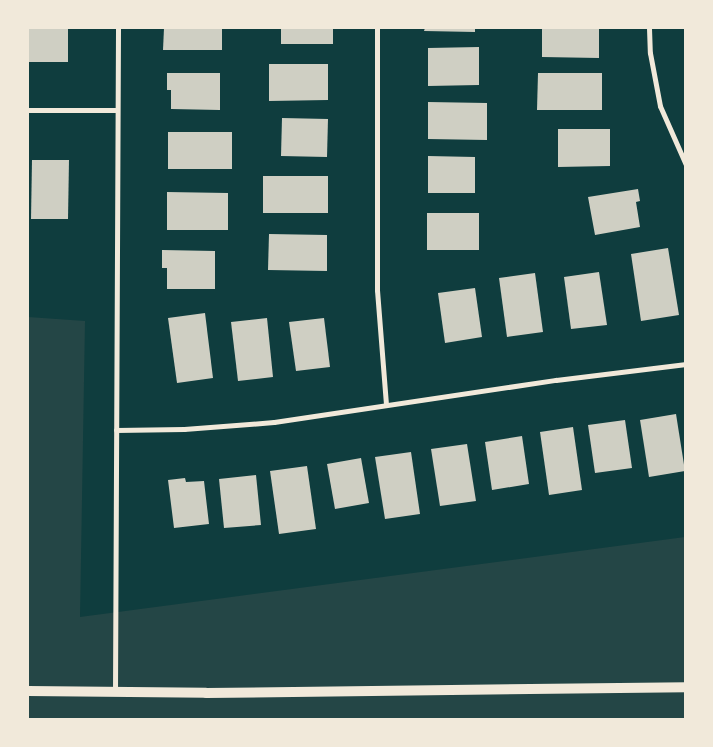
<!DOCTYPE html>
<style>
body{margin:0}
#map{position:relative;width:713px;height:747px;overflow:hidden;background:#0f3d3e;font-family:"Source Sans 3",sans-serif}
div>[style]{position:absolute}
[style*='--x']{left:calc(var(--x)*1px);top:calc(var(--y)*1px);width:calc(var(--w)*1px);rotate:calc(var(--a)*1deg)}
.green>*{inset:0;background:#244646}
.building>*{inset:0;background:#cfcfc3}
.minor>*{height:5px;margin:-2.5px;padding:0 2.5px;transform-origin:2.5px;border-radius:2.5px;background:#f1e9da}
.secondary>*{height:10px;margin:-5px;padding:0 5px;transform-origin:5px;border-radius:5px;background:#f1e9da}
span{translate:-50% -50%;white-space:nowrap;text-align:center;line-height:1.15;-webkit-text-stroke:5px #f1e9da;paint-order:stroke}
.frame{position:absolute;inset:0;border:29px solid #f1e9da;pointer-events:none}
</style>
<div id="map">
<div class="green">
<i style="clip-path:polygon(28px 317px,85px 321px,80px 617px,685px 537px,685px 719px,28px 719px)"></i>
</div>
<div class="building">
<i style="clip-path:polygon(28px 28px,68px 28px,68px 62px,28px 62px)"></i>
<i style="clip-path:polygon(164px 28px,222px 28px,222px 50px,163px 50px)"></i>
<i style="clip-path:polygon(281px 28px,333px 28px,333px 44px,281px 44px)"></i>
<i style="clip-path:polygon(425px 28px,475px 28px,475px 32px,424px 31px)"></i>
<i style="clip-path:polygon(542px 28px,599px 28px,599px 58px,542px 57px)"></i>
<i style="clip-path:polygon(479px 47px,479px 85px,428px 86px,428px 48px)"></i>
<i style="clip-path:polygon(269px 64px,328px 64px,328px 100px,269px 101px)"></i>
<i style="clip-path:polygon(167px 73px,220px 73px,220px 110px,171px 109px,171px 90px,167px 90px)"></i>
<i style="clip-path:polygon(538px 73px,602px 73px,602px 110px,537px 110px)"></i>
<i style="clip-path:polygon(428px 102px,487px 103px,487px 140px,428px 139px)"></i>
<i style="clip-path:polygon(282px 118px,328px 119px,327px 157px,281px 156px)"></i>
<i style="clip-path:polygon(558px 129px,610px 129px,610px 166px,558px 167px)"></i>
<i style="clip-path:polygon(168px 132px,232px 132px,232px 169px,168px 169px)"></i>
<i style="clip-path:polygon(428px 156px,475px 157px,475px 193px,428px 193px)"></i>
<i style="clip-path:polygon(32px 160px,69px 160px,68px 219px,31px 219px)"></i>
<i style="clip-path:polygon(263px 176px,328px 176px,328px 213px,263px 213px)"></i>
<i style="clip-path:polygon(638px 189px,640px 201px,636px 202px,640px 227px,595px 235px,588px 197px)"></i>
<i style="clip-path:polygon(167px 192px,228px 193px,228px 230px,167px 230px)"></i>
<i style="clip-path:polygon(427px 213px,479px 213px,479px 250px,427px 250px)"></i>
<i style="clip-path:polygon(269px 234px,327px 235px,327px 271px,268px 270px)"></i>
<i style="clip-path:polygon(668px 248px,679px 315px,641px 321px,631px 254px)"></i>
<i style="clip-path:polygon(162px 250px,215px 251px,215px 289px,167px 289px,167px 268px,162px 268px)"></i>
<i style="clip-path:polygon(599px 272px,607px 325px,571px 329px,564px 277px)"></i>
<i style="clip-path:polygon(535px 273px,543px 332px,507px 337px,499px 278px)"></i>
<i style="clip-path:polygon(475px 288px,482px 337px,445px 343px,438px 293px)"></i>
<i style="clip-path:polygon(205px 313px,213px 378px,177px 383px,168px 318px)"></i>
<i style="clip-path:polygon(267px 318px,273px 377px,238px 381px,231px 322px)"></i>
<i style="clip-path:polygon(324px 318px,330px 367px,296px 371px,289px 322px)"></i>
<i style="clip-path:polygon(676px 414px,685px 471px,649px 477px,640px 420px)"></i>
<i style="clip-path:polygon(625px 420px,632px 468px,595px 473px,588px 425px)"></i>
<i style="clip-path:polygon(573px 427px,582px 490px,549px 495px,540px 432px)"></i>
<i style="clip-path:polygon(522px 436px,529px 484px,492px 490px,485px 442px)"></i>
<i style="clip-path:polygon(467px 444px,476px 501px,440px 506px,431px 449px)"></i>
<i style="clip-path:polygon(411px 452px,420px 514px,385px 519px,375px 457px)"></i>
<i style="clip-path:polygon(361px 458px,369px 503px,335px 509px,327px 464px)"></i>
<i style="clip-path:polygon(307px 466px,316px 529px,279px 534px,270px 471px)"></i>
<i style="clip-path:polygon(256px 475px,261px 525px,224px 528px,219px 479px)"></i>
<i style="clip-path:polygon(185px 478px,186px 482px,204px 481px,209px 524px,174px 528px,168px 480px)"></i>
</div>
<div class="minor">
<i style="--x:377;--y:28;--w:262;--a:90"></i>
<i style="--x:377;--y:290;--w:114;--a:85.5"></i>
<i style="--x:649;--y:28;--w:25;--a:88"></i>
<i style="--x:650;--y:53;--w:54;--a:79.3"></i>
<i style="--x:660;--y:106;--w:64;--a:66.2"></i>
<i style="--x:28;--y:110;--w:88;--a:0"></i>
<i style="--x:116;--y:430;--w:68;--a:-0.8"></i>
<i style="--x:184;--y:429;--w:90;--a:-4.4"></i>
<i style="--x:274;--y:422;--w:285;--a:-8.5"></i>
<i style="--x:556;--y:380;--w:131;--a:-7"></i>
<i style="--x:115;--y:692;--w:664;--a:-89.74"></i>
</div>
<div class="secondary">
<i style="--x:28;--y:691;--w:178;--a:0.6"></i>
<i style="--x:206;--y:693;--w:480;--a:-0.7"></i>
</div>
<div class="frame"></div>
</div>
